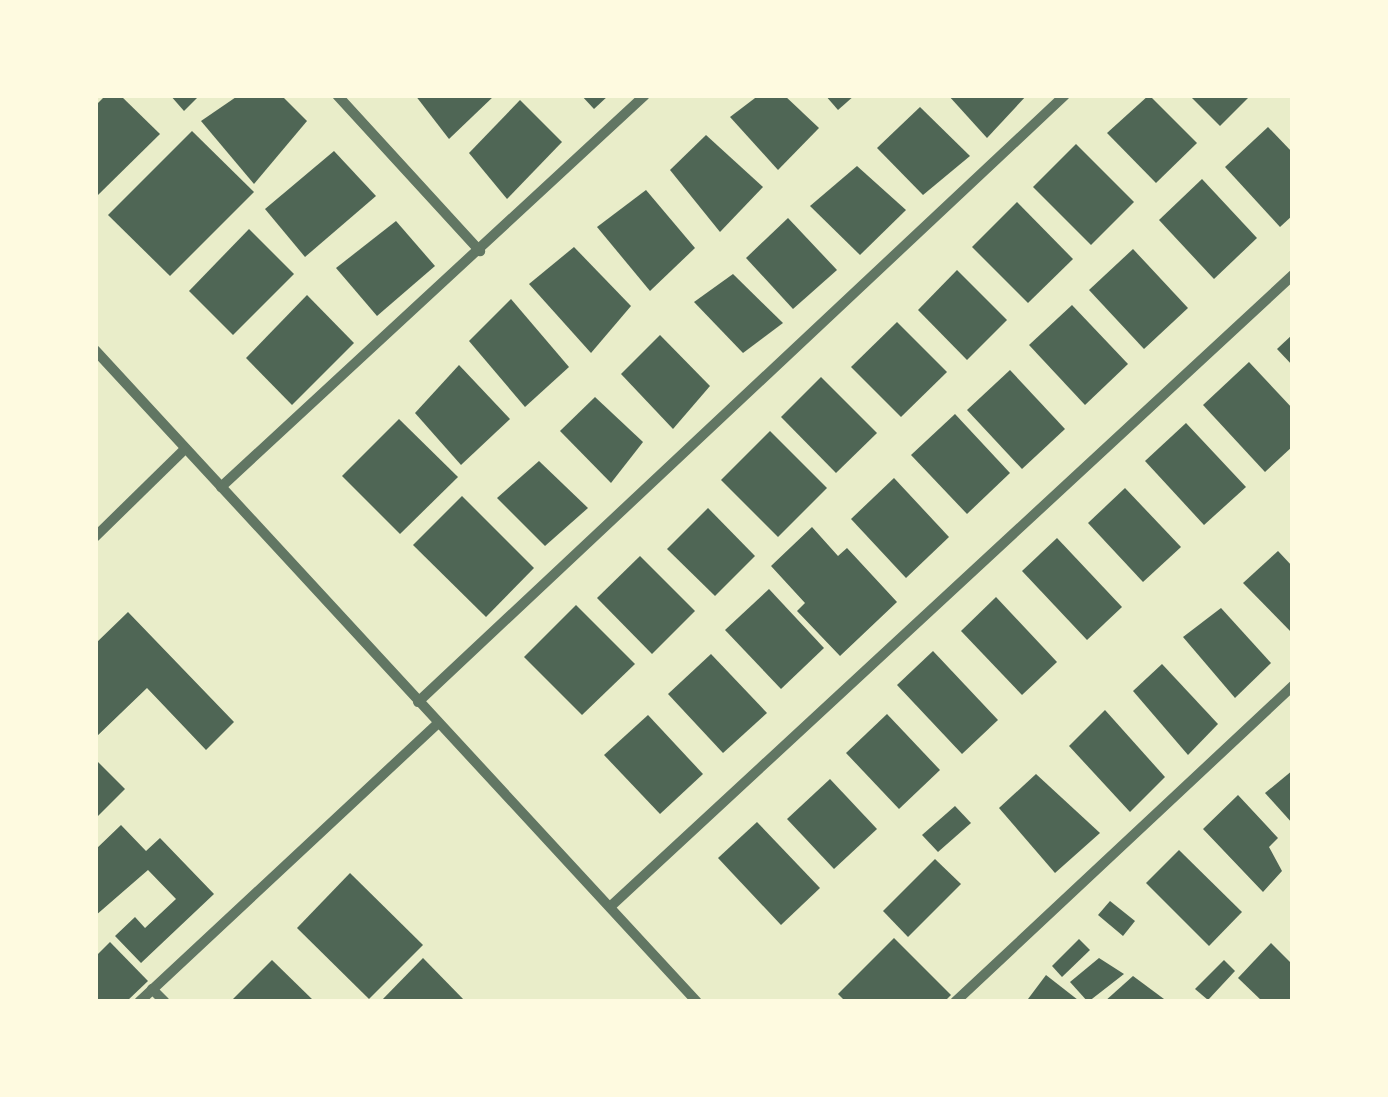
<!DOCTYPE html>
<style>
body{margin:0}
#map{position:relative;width:1388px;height:1097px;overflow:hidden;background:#e9edc9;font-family:Montserrat,sans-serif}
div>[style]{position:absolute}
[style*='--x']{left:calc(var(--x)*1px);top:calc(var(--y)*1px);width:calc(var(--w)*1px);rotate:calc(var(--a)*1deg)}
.building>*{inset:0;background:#4f6655}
.minor>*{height:10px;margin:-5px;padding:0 5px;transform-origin:5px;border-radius:5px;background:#617663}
span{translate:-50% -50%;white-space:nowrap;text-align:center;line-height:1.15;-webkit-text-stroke:10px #fefae0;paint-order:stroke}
.frame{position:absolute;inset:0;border:98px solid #fefae0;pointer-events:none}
</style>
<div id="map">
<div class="building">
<i style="clip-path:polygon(106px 95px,120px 95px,160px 134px,98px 195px,95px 106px)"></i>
<i style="clip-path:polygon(170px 95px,200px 95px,184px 111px)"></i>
<i style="clip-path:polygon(239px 95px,281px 95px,307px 121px,254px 184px,201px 121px)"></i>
<i style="clip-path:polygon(415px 95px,495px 95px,449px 139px)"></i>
<i style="clip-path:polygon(581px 95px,609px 95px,594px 109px)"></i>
<i style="clip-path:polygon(759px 95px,784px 95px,819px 128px,778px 170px,730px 117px)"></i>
<i style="clip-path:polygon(825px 95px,855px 95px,838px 110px)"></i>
<i style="clip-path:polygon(948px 95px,1027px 95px,987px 138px)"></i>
<i style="clip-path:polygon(1149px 95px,1197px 143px,1156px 183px,1107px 133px)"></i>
<i style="clip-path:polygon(1189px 95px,1251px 95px,1220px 126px)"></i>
<i style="clip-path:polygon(520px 100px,562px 142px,507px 199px,469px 153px)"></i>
<i style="clip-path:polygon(920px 107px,970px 156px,923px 195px,877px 148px)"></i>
<i style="clip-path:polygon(1268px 127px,1293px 153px,1293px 215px,1280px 227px,1225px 167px)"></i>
<i style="clip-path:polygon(192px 131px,254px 192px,170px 276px,108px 215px)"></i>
<i style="clip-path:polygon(706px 135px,763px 187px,720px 232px,670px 170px)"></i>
<i style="clip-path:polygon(1076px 144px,1134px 202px,1091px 245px,1033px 187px)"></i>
<i style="clip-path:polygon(334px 151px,376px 196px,305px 257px,265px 209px)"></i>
<i style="clip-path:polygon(857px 166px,906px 210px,860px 255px,810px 206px)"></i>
<i style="clip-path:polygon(1202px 179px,1257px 238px,1214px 279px,1159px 220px)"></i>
<i style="clip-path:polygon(646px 190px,695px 248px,650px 291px,597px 227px)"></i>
<i style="clip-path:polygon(1017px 202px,1073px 259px,1028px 303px,972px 247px)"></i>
<i style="clip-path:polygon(788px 218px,837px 270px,793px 309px,746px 258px)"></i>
<i style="clip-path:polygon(396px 221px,435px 266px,377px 316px,336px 268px)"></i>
<i style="clip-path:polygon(249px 229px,294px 274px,233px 335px,189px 291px)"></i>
<i style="clip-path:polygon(574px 247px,631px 306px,591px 353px,529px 284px)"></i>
<i style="clip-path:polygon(1133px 249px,1188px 308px,1144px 349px,1089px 290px)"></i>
<i style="clip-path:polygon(957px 270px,1007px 320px,967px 360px,918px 310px)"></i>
<i style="clip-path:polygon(733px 274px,783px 323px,743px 353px,694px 302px)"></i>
<i style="clip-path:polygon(307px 295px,354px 343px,292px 405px,246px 358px)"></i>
<i style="clip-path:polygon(511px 299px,569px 367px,525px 407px,469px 341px)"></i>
<i style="clip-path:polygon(1072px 305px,1128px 364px,1085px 405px,1029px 345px)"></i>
<i style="clip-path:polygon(897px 322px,947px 372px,901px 417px,851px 367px)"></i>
<i style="clip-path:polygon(1293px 334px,1293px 366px,1277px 349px)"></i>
<i style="clip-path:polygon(660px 335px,710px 386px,673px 429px,621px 374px)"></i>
<i style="clip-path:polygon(1249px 362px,1293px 409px,1293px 446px,1265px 472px,1203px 405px)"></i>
<i style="clip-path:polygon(459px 365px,510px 419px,461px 465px,415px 413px)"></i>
<i style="clip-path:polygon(1010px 370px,1065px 429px,1022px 469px,967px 410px)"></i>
<i style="clip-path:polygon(821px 377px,877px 433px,836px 473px,781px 417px)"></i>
<i style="clip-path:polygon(595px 397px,643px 442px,611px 483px,560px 431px)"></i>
<i style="clip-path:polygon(955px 414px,1010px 473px,967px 514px,911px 455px)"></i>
<i style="clip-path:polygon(399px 419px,458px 477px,400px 534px,342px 476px)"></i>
<i style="clip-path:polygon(1186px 423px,1246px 487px,1204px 525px,1145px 461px)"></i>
<i style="clip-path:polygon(770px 431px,827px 488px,778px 537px,721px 480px)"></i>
<i style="clip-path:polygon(539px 461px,588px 508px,545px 546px,497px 498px)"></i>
<i style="clip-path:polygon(894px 478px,949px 537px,906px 578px,851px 519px)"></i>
<i style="clip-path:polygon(1125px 488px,1181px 547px,1143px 582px,1088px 523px)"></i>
<i style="clip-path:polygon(462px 496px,534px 568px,486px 617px,413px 545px)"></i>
<i style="clip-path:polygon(708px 508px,755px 556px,715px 596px,667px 549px)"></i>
<i style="clip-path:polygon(812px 527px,838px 556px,847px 548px,897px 602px,840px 656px,797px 611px,805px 603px,771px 566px)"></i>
<i style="clip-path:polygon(1057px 538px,1122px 607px,1087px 640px,1022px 571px)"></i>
<i style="clip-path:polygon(1278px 551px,1293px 567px,1293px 634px,1243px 583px)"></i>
<i style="clip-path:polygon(640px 556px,695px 611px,652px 654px,597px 598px)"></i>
<i style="clip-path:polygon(769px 589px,824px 648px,781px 689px,725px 630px)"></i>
<i style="clip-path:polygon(996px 597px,1057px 662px,1022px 695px,961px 631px)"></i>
<i style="clip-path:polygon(576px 605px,635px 664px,582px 715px,524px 657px)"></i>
<i style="clip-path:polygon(1221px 608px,1271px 663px,1235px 698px,1183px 637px)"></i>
<i style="clip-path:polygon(128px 612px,234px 722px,206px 750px,147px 688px,95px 738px,95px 644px)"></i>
<i style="clip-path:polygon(933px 651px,998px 720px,962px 754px,897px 685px)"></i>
<i style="clip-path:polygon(711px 654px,767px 713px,723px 753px,668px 694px)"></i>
<i style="clip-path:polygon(1162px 664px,1218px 724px,1188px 755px,1133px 691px)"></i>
<i style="clip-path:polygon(1105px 710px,1165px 777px,1130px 812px,1069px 746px)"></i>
<i style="clip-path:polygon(887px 714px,940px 770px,899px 809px,846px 753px)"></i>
<i style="clip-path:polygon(648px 715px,703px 774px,660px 814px,604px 755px)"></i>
<i style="clip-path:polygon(95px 759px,125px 789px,95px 819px)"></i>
<i style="clip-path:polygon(1293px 770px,1293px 824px,1265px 793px)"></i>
<i style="clip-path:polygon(1036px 774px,1100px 833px,1055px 873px,999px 808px)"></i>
<i style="clip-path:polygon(830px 779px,877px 829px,834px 869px,787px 819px)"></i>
<i style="clip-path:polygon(1238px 795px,1278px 838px,1269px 847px,1282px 871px,1263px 892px,1203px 829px)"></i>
<i style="clip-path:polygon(955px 806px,971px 823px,938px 852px,922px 835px)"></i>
<i style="clip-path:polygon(757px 822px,820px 888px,781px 925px,718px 858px)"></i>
<i style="clip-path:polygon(121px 825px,146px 851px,160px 838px,214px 894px,141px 963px,115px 936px,135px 917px,145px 928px,176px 899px,148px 870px,95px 916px,95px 850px)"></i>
<i style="clip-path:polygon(1179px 850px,1242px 912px,1209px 946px,1146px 883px)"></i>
<i style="clip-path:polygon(935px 859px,961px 884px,908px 937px,883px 911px)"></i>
<i style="clip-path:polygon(350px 873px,423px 945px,369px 999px,297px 928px)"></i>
<i style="clip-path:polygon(1110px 901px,1135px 921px,1123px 936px,1098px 915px)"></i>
<i style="clip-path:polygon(894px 938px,951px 995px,944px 1002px,846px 1002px,838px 994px)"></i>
<i style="clip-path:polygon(1079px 939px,1090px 950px,1062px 977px,1052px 966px)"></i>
<i style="clip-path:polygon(110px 942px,148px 981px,126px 1002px,95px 1002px,95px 957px)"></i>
<i style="clip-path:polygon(1271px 943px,1293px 965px,1293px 1002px,1263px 1002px,1238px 978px)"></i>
<i style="clip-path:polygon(423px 958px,466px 1002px,380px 1002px)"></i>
<i style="clip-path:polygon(1099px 958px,1124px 974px,1088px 1002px,1070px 982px)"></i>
<i style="clip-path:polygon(272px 960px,315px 1002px,230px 1002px)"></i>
<i style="clip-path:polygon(1224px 960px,1235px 971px,1208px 1000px,1195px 989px)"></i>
<i style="clip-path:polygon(1046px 975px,1078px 1000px,1076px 1002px,1028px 999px)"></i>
<i style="clip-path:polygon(1133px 976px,1164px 999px,1104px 1002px)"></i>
</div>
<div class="minor">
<i style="--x:337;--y:95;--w:212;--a:47.5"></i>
<i style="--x:95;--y:350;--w:887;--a:47.28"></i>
<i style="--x:221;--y:487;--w:577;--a:-42.75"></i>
<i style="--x:95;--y:537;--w:126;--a:-44.4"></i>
<i style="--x:418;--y:702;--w:887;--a:-43.17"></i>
<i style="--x:611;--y:906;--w:929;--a:-42.78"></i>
<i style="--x:152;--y:989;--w:18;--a:45"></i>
<i style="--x:139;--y:1002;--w:409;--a:-43"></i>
<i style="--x:955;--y:1002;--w:463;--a:-43.1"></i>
</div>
<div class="frame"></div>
</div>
